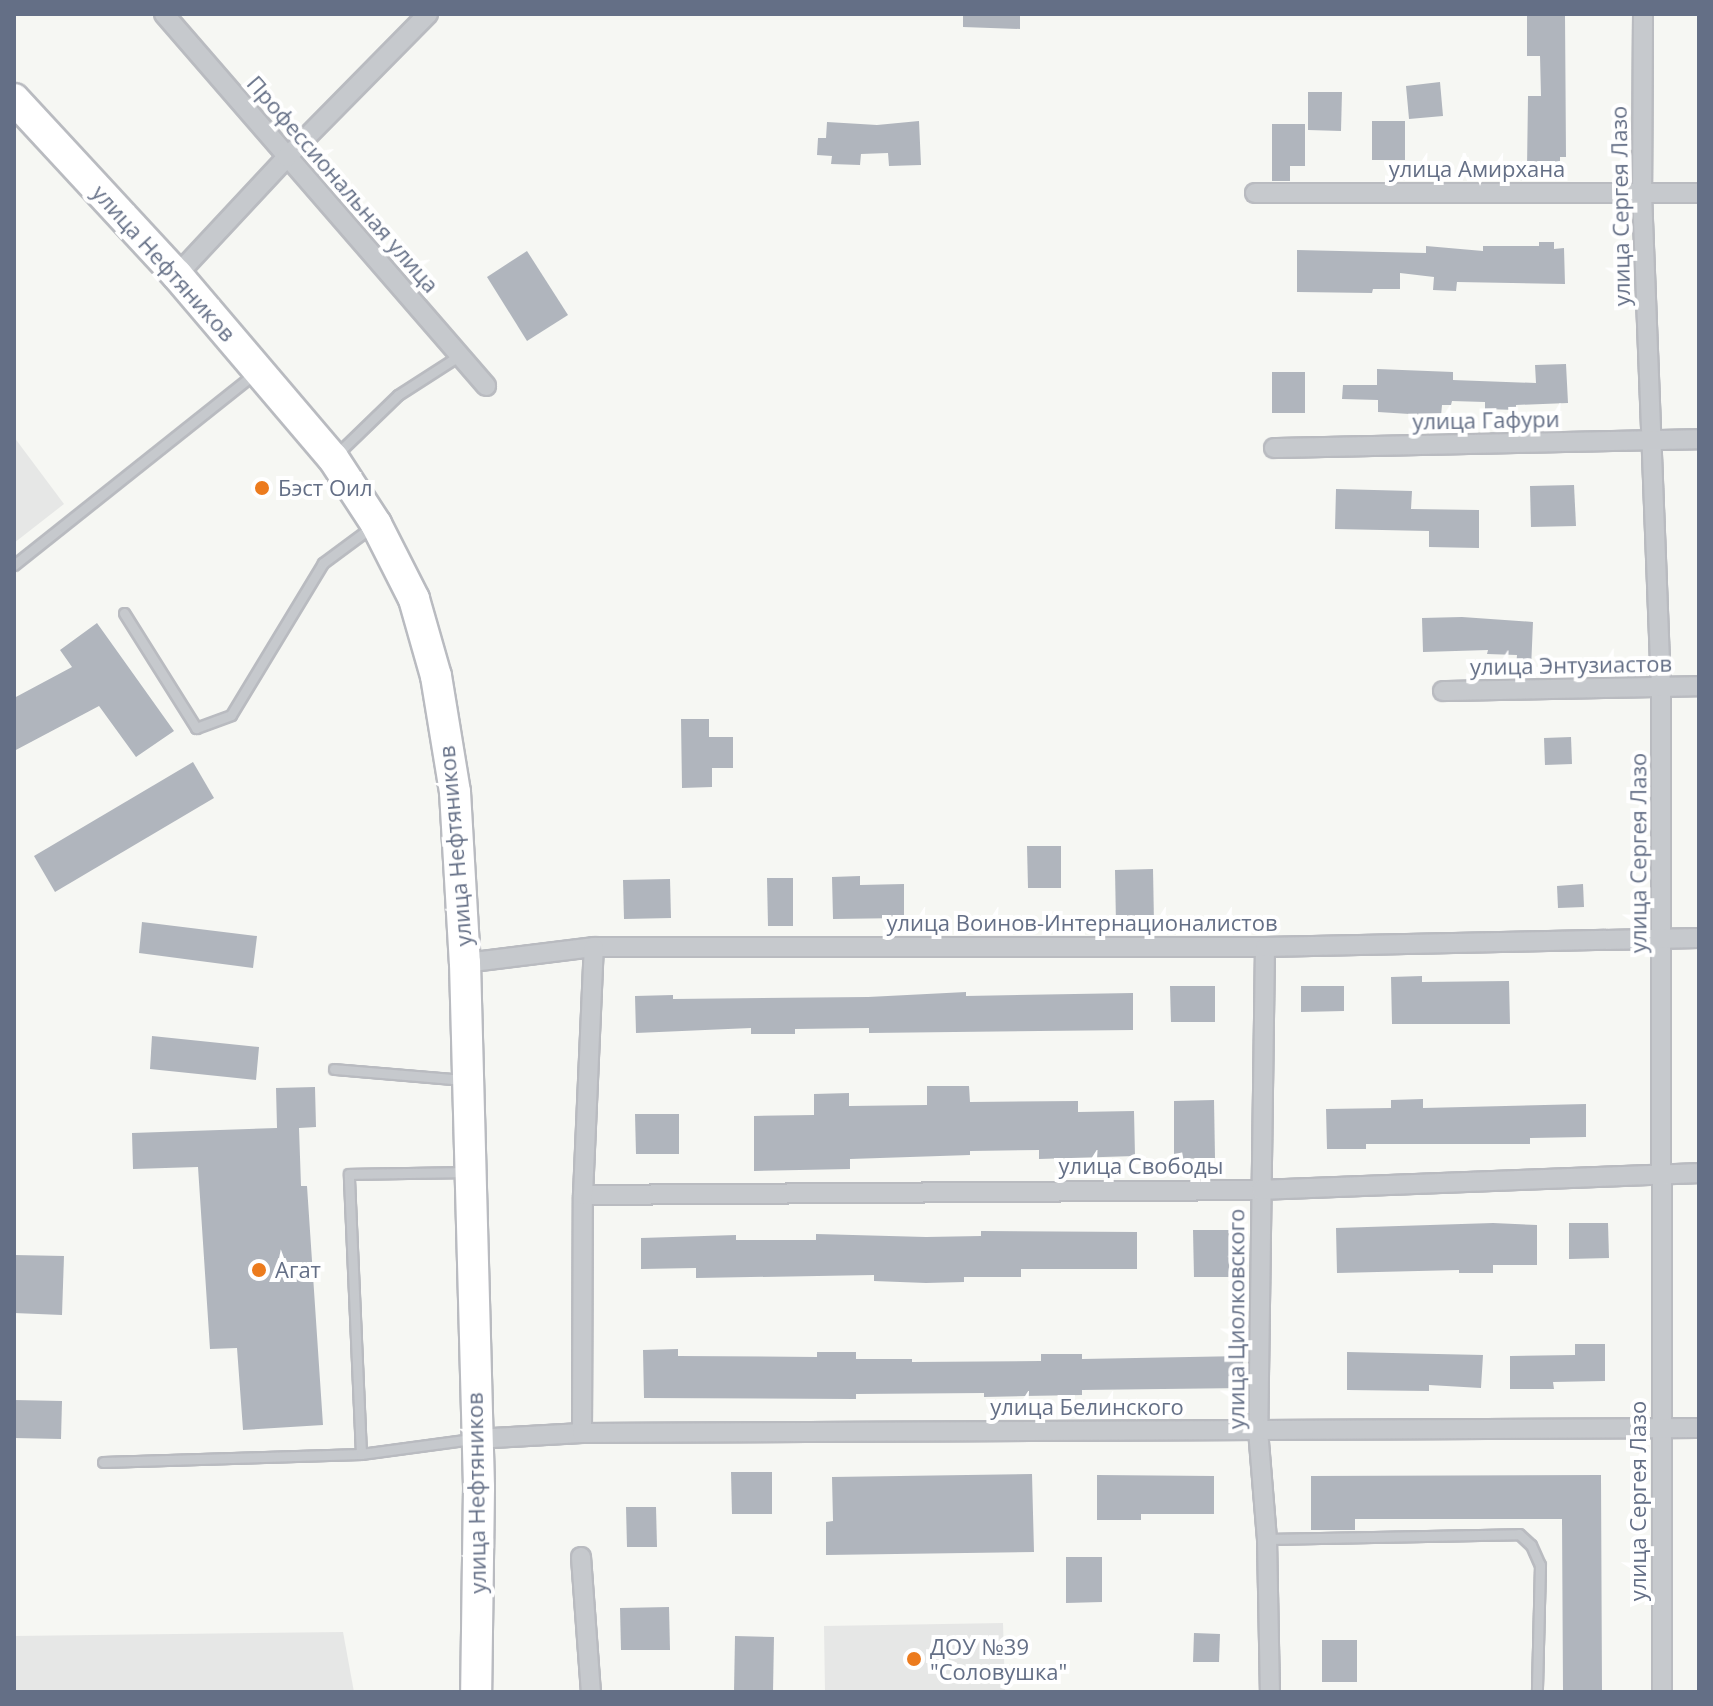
<!DOCTYPE html>
<meta charset="utf-8">
<style>
body{margin:0}
#map{position:relative;width:1713px;height:1706px;overflow:hidden;background:#f6f7f3;font-family:"Open Sans",sans-serif}
div>[style]{position:absolute}
[style*='--x']{left:calc(var(--x)*1px);top:calc(var(--y)*1px);width:calc(var(--w)*1px);rotate:calc(var(--a)*1deg)}
.built>*{inset:0;background:#e6e7e6}
.building>*{inset:0;background:#b0b5bd}
.roads{filter:drop-shadow(2px 0 #b9bbc0) drop-shadow(-2px 0 #b9bbc0) drop-shadow(0 2px #b9bbc0) drop-shadow(0 -2px #b9bbc0)}
.lane>*{height:9px;margin:-4.5px;padding:0 4.5px;transform-origin:4.5px;border-radius:4.5px;background:#c6c9cd}
.street>*{height:18px;margin:-9px;padding:0 9px;transform-origin:9px;border-radius:9px;background:#c6c9cd}
.primary>*{height:30px;margin:-15px;padding:0 15px;transform-origin:15px;border-radius:15px;background:#fff}
.dots>*{width:22px;height:22px;translate:-50% -50%;box-sizing:border-box;border:4px solid #fff;border-radius:50%}
span{translate:-50% -50%;white-space:nowrap;text-align:center;line-height:1.15;-webkit-text-stroke:8px #fff;paint-order:stroke}
.street-label{font-size:22px;color:#646f86}
.poi-label{font-size:22px;color:#646f86}
.left{translate:0 -50%;text-align:left}
.frame{position:absolute;inset:0;border:16px solid #646f86;pointer-events:none}
</style>
<div id="map">
<div class="built">
<i style="clip-path:polygon(14px 437px,64px 504px,14px 543px)"></i>
<i style="clip-path:polygon(1003px 1623px,1005px 1692px,825px 1692px,824px 1626px)"></i>
<i style="clip-path:polygon(343px 1632px,354px 1692px,14px 1692px,14px 1636px)"></i>
</div>
<div class="building">
<i style="clip-path:polygon(963px 14px,1020px 14px,1020px 29px,963px 27px)"></i>
<i style="clip-path:polygon(1527px 14px,1565px 14px,1566px 157px,1560px 157px,1560px 168px,1527px 168px,1528px 96px,1541px 96px,1540px 56px,1527px 56px)"></i>
<i style="clip-path:polygon(1440px 82px,1443px 116px,1409px 119px,1406px 86px)"></i>
<i style="clip-path:polygon(1308px 92px,1342px 92px,1341px 131px,1308px 130px)"></i>
<i style="clip-path:polygon(919px 121px,921px 165px,889px 166px,888px 153px,861px 154px,860px 165px,831px 164px,832px 156px,817px 155px,818px 138px,826px 138px,827px 122px,877px 125px)"></i>
<i style="clip-path:polygon(1372px 121px,1405px 121px,1405px 160px,1372px 160px)"></i>
<i style="clip-path:polygon(1272px 124px,1305px 124px,1305px 166px,1290px 166px,1290px 181px,1272px 181px)"></i>
<i style="clip-path:polygon(1539px 242px,1554px 242px,1554px 249px,1564px 248px,1565px 284px,1457px 282px,1456px 291px,1433px 290px,1434px 277px,1400px 273px,1400px 289px,1373px 289px,1372px 293px,1297px 292px,1297px 250px,1426px 253px,1426px 246px,1483px 251px,1483px 246px,1539px 246px)"></i>
<i style="clip-path:polygon(527px 251px,568px 315px,527px 341px,487px 277px)"></i>
<i style="clip-path:polygon(1566px 364px,1568px 403px,1516px 405px,1516px 410px,1485px 409px,1485px 402px,1452px 401px,1451px 405px,1442px 405px,1441px 416px,1378px 412px,1378px 400px,1342px 399px,1343px 385px,1377px 385px,1377px 369px,1453px 372px,1453px 380px,1536px 383px,1535px 365px)"></i>
<i style="clip-path:polygon(1272px 372px,1305px 372px,1305px 413px,1272px 413px)"></i>
<i style="clip-path:polygon(1574px 485px,1576px 526px,1531px 527px,1530px 486px)"></i>
<i style="clip-path:polygon(1336px 489px,1412px 491px,1411px 509px,1479px 510px,1479px 548px,1429px 547px,1429px 531px,1335px 529px)"></i>
<i style="clip-path:polygon(1462px 617px,1533px 622px,1531px 669px,1516px 668px,1517px 655px,1487px 654px,1488px 650px,1423px 652px,1422px 618px)"></i>
<i style="clip-path:polygon(97px 623px,174px 731px,136px 757px,99px 706px,14px 751px,14px 698px,72px 667px,60px 650px)"></i>
<i style="clip-path:polygon(681px 719px,709px 719px,709px 737px,733px 737px,733px 768px,712px 768px,712px 787px,682px 788px)"></i>
<i style="clip-path:polygon(1571px 737px,1572px 764px,1545px 765px,1544px 738px)"></i>
<i style="clip-path:polygon(193px 762px,214px 798px,55px 892px,34px 856px)"></i>
<i style="clip-path:polygon(1027px 846px,1061px 846px,1061px 888px,1028px 888px)"></i>
<i style="clip-path:polygon(1153px 869px,1154px 923px,1116px 924px,1115px 870px)"></i>
<i style="clip-path:polygon(860px 876px,860px 885px,904px 884px,904px 918px,833px 919px,832px 877px)"></i>
<i style="clip-path:polygon(767px 878px,793px 878px,793px 926px,768px 926px)"></i>
<i style="clip-path:polygon(670px 879px,671px 918px,624px 919px,623px 880px)"></i>
<i style="clip-path:polygon(1583px 884px,1584px 907px,1558px 908px,1557px 886px)"></i>
<i style="clip-path:polygon(142px 922px,257px 936px,253px 968px,139px 953px)"></i>
<i style="clip-path:polygon(1422px 976px,1422px 982px,1509px 981px,1510px 1024px,1392px 1024px,1391px 977px)"></i>
<i style="clip-path:polygon(1170px 986px,1215px 986px,1215px 1022px,1171px 1022px)"></i>
<i style="clip-path:polygon(1301px 986px,1344px 986px,1344px 1011px,1301px 1012px)"></i>
<i style="clip-path:polygon(966px 992px,966px 996px,1133px 993px,1133px 1030px,869px 1033px,869px 1028px,795px 1029px,795px 1034px,751px 1034px,751px 1028px,636px 1033px,635px 996px,673px 995px,673px 999px,868px 997px)"></i>
<i style="clip-path:polygon(152px 1036px,259px 1047px,256px 1080px,150px 1069px)"></i>
<i style="clip-path:polygon(927px 1086px,969px 1086px,970px 1102px,1078px 1101px,1078px 1112px,1134px 1111px,1135px 1156px,1039px 1159px,1039px 1150px,970px 1151px,970px 1155px,850px 1159px,850px 1169px,754px 1171px,754px 1116px,814px 1115px,814px 1094px,849px 1093px,849px 1106px,927px 1105px)"></i>
<i style="clip-path:polygon(315px 1087px,316px 1127px,299px 1128px,301px 1186px,307px 1186px,323px 1425px,243px 1430px,237px 1348px,210px 1349px,198px 1167px,133px 1169px,132px 1133px,277px 1128px,276px 1088px)"></i>
<i style="clip-path:polygon(1423px 1099px,1423px 1108px,1586px 1104px,1586px 1137px,1530px 1138px,1530px 1144px,1366px 1144px,1366px 1149px,1327px 1149px,1326px 1109px,1391px 1108px,1391px 1100px)"></i>
<i style="clip-path:polygon(1214px 1100px,1215px 1158px,1174px 1159px,1174px 1101px)"></i>
<i style="clip-path:polygon(635px 1114px,679px 1114px,679px 1154px,636px 1154px)"></i>
<i style="clip-path:polygon(1493px 1223px,1537px 1225px,1537px 1265px,1493px 1265px,1493px 1273px,1459px 1273px,1459px 1270px,1337px 1273px,1336px 1228px)"></i>
<i style="clip-path:polygon(1569px 1223px,1608px 1223px,1609px 1258px,1569px 1259px)"></i>
<i style="clip-path:polygon(1193px 1230px,1229px 1230px,1229px 1277px,1194px 1277px)"></i>
<i style="clip-path:polygon(981px 1231px,1137px 1232px,1137px 1269px,1021px 1269px,1021px 1277px,964px 1277px,964px 1282px,926px 1283px,874px 1281px,874px 1275px,696px 1278px,696px 1268px,641px 1269px,641px 1238px,736px 1235px,736px 1240px,816px 1240px,816px 1234px,926px 1237px,981px 1236px)"></i>
<i style="clip-path:polygon(14px 1255px,64px 1256px,62px 1315px,14px 1313px)"></i>
<i style="clip-path:polygon(1575px 1344px,1605px 1344px,1605px 1381px,1553px 1382px,1554px 1389px,1510px 1389px,1510px 1356px,1575px 1355px)"></i>
<i style="clip-path:polygon(678px 1349px,678px 1356px,817px 1357px,817px 1352px,856px 1352px,856px 1359px,912px 1359px,912px 1362px,1041px 1361px,1041px 1354px,1082px 1354px,1082px 1359px,1243px 1356px,1244px 1388px,1082px 1390px,1082px 1395px,1025px 1396px,984px 1397px,984px 1393px,856px 1394px,856px 1399px,644px 1398px,643px 1350px)"></i>
<i style="clip-path:polygon(1347px 1352px,1483px 1355px,1481px 1388px,1429px 1385px,1429px 1391px,1347px 1390px)"></i>
<i style="clip-path:polygon(14px 1400px,62px 1401px,61px 1439px,14px 1438px)"></i>
<i style="clip-path:polygon(731px 1472px,772px 1472px,772px 1514px,732px 1514px)"></i>
<i style="clip-path:polygon(1032px 1474px,1034px 1552px,826px 1555px,826px 1522px,833px 1521px,832px 1477px)"></i>
<i style="clip-path:polygon(1097px 1475px,1214px 1476px,1214px 1514px,1141px 1514px,1141px 1520px,1097px 1520px)"></i>
<i style="clip-path:polygon(1601px 1475px,1602px 1692px,1563px 1692px,1562px 1519px,1355px 1519px,1355px 1530px,1311px 1530px,1311px 1476px)"></i>
<i style="clip-path:polygon(626px 1507px,656px 1507px,657px 1547px,627px 1547px)"></i>
<i style="clip-path:polygon(1066px 1557px,1102px 1557px,1102px 1602px,1066px 1603px)"></i>
<i style="clip-path:polygon(669px 1607px,670px 1650px,621px 1650px,620px 1608px)"></i>
<i style="clip-path:polygon(1194px 1633px,1220px 1634px,1219px 1662px,1193px 1662px)"></i>
<i style="clip-path:polygon(735px 1636px,774px 1637px,773px 1692px,734px 1692px)"></i>
<i style="clip-path:polygon(1322px 1640px,1357px 1640px,1357px 1682px,1322px 1682px)"></i>
</div>
<div class="roads">
<div class="lane">
<i style="--x:336;--y:455;--w:86;--a:-44.1"></i>
<i style="--x:398;--y:395;--w:74;--a:-32.8"></i>
<i style="--x:14;--y:565;--w:307;--a:-38.5"></i>
<i style="--x:124;--y:613;--w:136;--a:57.9"></i>
<i style="--x:196;--y:728;--w:37;--a:-20"></i>
<i style="--x:231;--y:715;--w:178;--a:-58.8"></i>
<i style="--x:323;--y:563;--w:62;--a:-36.5"></i>
<i style="--x:334;--y:1069;--w:132;--a:4.8"></i>
<i style="--x:361;--y:1454;--w:280;--a:-92.5"></i>
<i style="--x:349;--y:1174;--w:117;--a:-1"></i>
<i style="--x:103;--y:1462;--w:258;--a:-1.8"></i>
<i style="--x:361;--y:1454;--w:112;--a:-7.7"></i>
<i style="--x:1267;--y:1539;--w:252;--a:-1.1"></i>
<i style="--x:1519;--y:1534;--w:16;--a:43"></i>
<i style="--x:1531;--y:1545;--w:22;--a:66"></i>
<i style="--x:1540;--y:1565;--w:127;--a:91.4"></i>
</div>
<div class="street">
<i style="--x:164;--y:14;--w:492;--a:49.1"></i>
<i style="--x:1643;--y:14;--w:180;--a:90.3"></i>
<i style="--x:1642;--y:194;--w:492;--a:87.8"></i>
<i style="--x:1661;--y:686;--w:1006;--a:89.94"></i>
<i style="--x:1255;--y:193;--w:444;--a:0"></i>
<i style="--x:177;--y:275;--w:161;--a:-47"></i>
<i style="--x:287;--y:157;--w:201;--a:-45.4"></i>
<i style="--x:1274;--y:448;--w:425;--a:-1.2"></i>
<i style="--x:1443;--y:691;--w:256;--a:-1.1"></i>
<i style="--x:1265;--y:947;--w:483;--a:90.8"></i>
<i style="--x:1258;--y:1430;--w:109;--a:85.3"></i>
<i style="--x:1267;--y:1539;--w:153;--a:88.9"></i>
<i style="--x:465;--y:963;--w:130;--a:-7.1"></i>
<i style="--x:594;--y:947;--w:671;--a:0"></i>
<i style="--x:1265;--y:947;--w:434;--a:-1.2"></i>
<i style="--x:583;--y:1195;--w:678;--a:-0.42"></i>
<i style="--x:1261;--y:1190;--w:438;--a:-2.2"></i>
<i style="--x:582;--y:1433;--w:238;--a:-89.8"></i>
<i style="--x:583;--y:1195;--w:248;--a:-87.5"></i>
<i style="--x:475;--y:1439;--w:107;--a:-3.2"></i>
<i style="--x:582;--y:1433;--w:1117;--a:-0.26"></i>
<i style="--x:581;--y:1557;--w:135;--a:85.8"></i>
</div>
<div class="primary">
<i style="--x:14;--y:99;--w:240;--a:47.2"></i>
<i style="--x:177;--y:275;--w:240;--a:49.6"></i>
<i style="--x:333;--y:458;--w:79;--a:56.9"></i>
<i style="--x:376;--y:524;--w:84;--a:63.1"></i>
<i style="--x:414;--y:599;--w:80;--a:74.1"></i>
<i style="--x:436;--y:676;--w:118;--a:80.7"></i>
<i style="--x:455;--y:792;--w:171;--a:86.7"></i>
<i style="--x:465;--y:963;--w:525;--a:88.47"></i>
<i style="--x:479;--y:1488;--w:204;--a:90.8"></i>
</div>
</div>
<div class="dots">
<i style="left:262px;top:488px;background:#ec7b1d"></i>
<i style="left:259px;top:1270px;background:#ec7b1d"></i>
<i style="left:914px;top:1659px;background:#ec7b1d"></i>
</div>
<div class="street-label">
<span style="left:1477px;top:169px">улица Амирхана</span>
<span style="left:343px;top:184px;rotate:49deg">Профессиональная улица</span>
<span style="left:1620px;top:206px;rotate:-91deg">улица Сергея Лазо</span>
<span style="left:164px;top:263px;rotate:48deg">улица Нефтяников</span>
<span style="left:1486px;top:420px;rotate:-1deg">улица Гафури</span>
<span style="left:1571px;top:665px;rotate:-1deg">улица Энтузиастов</span>
<span style="left:455px;top:846px;rotate:-95deg">улица Нефтяников</span>
<span style="left:1638px;top:853px;rotate:-90deg">улица Сергея Лазо</span>
<span style="left:1082px;top:923px">улица Воинов-Интернационалистов</span>
<span style="left:1141px;top:1166px">улица Свободы</span>
<span style="left:1236px;top:1319px;rotate:-90deg">улица Циолковского</span>
<span style="left:1087px;top:1407px">улица Белинского</span>
<span style="left:476px;top:1493px;rotate:-91deg">улица Нефтяников</span>
<span style="left:1638px;top:1501px;rotate:-90deg">улица Сергея Лазо</span>
</div>
<div class="poi-label">
<span class="left" style="left:278px;top:488px">Бэст Оил</span>
<span class="left" style="left:275px;top:1270px">Агат</span>
<span class="left" style="left:930px;top:1659px">ДОУ №39<br>"Соловушка"</span>
</div>
<div class="frame"></div>
</div>
